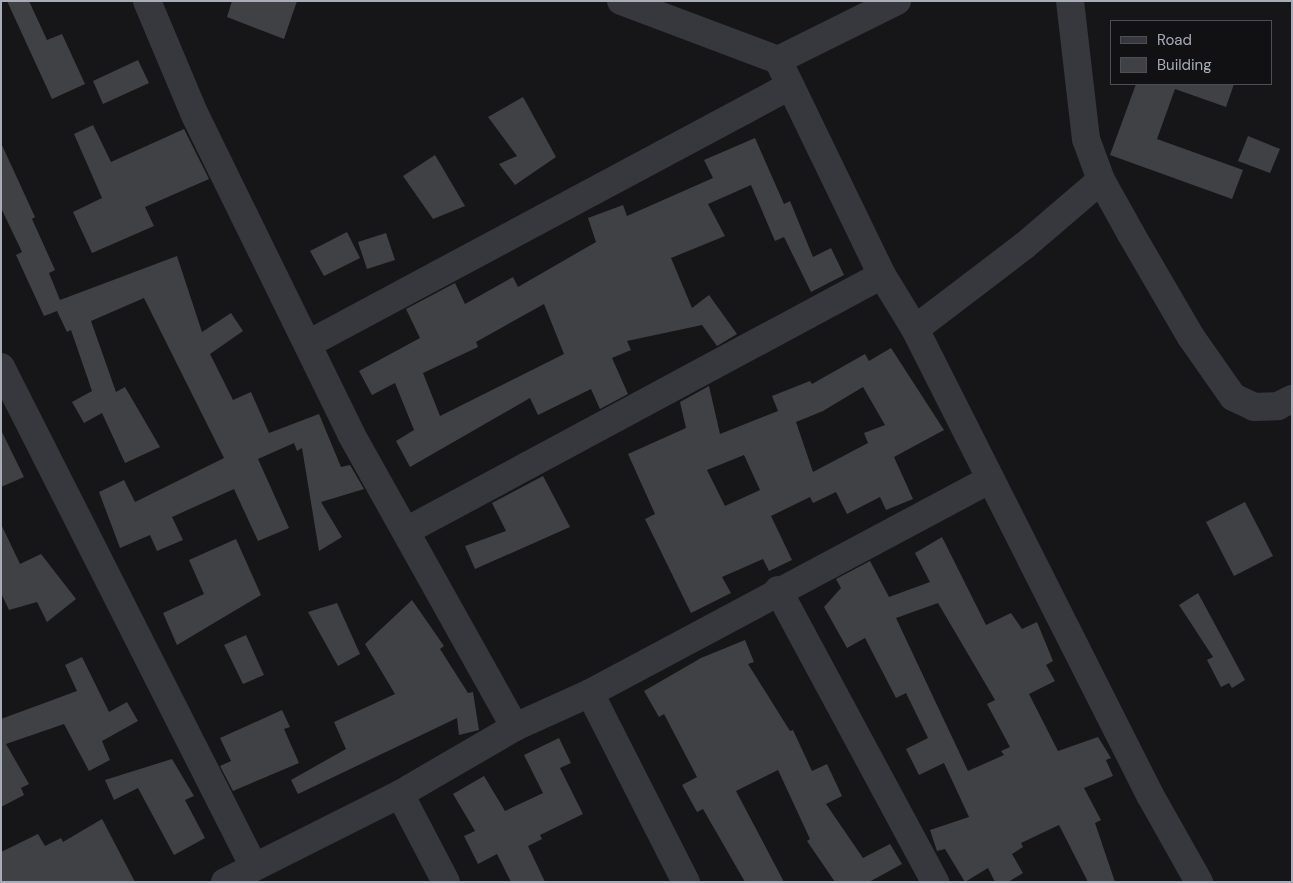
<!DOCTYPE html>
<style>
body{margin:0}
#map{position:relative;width:1293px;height:883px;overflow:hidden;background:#161618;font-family:"DM Sans",sans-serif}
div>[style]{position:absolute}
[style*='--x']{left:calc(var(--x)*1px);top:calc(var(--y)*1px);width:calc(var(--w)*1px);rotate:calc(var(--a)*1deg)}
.building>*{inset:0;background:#404145}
.minor>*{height:28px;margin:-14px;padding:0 14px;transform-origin:14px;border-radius:14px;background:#37383d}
span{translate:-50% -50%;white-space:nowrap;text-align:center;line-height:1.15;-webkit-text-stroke:5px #111113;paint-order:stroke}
.frame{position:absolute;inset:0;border:2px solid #a8adb8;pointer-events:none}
.legend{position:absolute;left:1110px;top:20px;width:162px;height:65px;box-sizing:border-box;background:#111113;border:1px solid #4d4f55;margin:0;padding:6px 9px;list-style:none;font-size:15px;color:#a8adb8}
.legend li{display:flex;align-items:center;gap:10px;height:25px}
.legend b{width:25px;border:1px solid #4d4f55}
</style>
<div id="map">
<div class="building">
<i style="clip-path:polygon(7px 1px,29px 1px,47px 40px,62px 34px,85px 84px,52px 99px)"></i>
<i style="clip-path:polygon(232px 1px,297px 1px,284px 39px,227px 17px)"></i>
<i style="clip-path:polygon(138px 60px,149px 83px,103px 104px,93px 81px)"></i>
<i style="clip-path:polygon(1136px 84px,1234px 84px,1226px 107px,1175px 89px,1157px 139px,1243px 170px,1232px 199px,1110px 155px)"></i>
<i style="clip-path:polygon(523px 97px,556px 157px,515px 185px,499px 164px,517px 156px,488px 117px)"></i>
<i style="clip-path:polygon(93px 125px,111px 162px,184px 129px,209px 179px,145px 207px,154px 226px,92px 253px,73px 212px,102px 198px,74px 134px)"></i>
<i style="clip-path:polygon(1248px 136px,1280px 149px,1270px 173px,1238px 161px)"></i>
<i style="clip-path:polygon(evenodd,755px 138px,784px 204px,790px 201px,813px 257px,831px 248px,844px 275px,811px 292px,784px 237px,775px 241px,751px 185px,708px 204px,725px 236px,671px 258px,692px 308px,709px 295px,737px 334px,717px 346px,702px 325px,627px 341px,631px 350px,612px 358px,628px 394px,600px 409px,591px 389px,538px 415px,530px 398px,410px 467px,396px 441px,414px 430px,395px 383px,372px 395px,359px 371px,420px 338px,406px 309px,455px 283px,465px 304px,513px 277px,518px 287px,596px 242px,588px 218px,623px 205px,627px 216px,713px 178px,704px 160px,755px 138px,544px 304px,564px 354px,440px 416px,423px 373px,478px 347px,476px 342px,544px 304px)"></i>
<i style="clip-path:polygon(1px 143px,35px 217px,32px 219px,55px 270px,49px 273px,60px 300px,177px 256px,202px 332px,231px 313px,243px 331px,210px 354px,233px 400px,251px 392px,269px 433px,319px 414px,341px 467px,350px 465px,364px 489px,321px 502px,342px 537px,319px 551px,302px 448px,297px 451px,294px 443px,258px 459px,289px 528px,258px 541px,234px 489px,172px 517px,183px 540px,157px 551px,150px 535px,120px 548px,99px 492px,124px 480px,135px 502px,224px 458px,144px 298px,91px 321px,116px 392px,125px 387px,160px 447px,125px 463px,102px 413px,84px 423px,72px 402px,92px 391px,71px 330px,67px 332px,57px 311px,44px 316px,16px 255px,22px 252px,1px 208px)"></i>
<i style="clip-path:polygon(435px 155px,465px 206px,433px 219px,403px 176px)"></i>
<i style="clip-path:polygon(347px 232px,360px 258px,324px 276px,310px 251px)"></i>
<i style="clip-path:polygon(386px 233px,395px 260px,367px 269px,358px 242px)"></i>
<i style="clip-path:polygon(evenodd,891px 348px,944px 430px,894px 457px,913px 499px,886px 510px,880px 497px,847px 514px,836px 492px,813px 503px,810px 497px,771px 516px,792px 560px,769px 571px,763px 559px,722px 577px,731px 593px,691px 613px,645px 519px,655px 514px,628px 454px,686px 428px,680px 402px,709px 386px,720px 434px,778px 411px,772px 396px,810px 381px,812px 384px,865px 354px,869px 361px,891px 348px,863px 387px,885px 425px,864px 433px,868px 443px,813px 472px,796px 422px,823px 411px,863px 387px,891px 348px,744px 455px,760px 490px,725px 506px,707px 470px,744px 455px)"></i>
<i style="clip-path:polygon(1px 430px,24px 477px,1px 487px)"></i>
<i style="clip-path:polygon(543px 476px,570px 527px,475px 569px,465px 546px,506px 531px,492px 503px)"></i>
<i style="clip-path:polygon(1245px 502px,1273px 556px,1234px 576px,1206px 522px)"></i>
<i style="clip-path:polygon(1px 524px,20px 564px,41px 554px,76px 599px,47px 622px,37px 602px,9px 610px,1px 593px)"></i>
<i style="clip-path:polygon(evenodd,942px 537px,986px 625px,1011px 613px,1022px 629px,1037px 622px,1053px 661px,1046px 665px,1055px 681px,1029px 694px,1058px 751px,1098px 737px,1111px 758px,1106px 760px,1113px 776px,1084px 788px,1101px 820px,1095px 823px,1115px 882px,1088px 882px,1059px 825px,1021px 843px,1023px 847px,1012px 854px,1023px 873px,1008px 882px,995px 882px,988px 868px,965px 882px,945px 849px,937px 851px,930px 830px,969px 817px,944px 763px,919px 775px,906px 749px,928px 738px,906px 693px,896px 698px,865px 638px,847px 648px,824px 607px,841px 588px,836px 579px,870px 561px,889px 597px,930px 582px,915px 553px,942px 537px,938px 603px,995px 700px,987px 704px,1010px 747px,1001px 751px,1004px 755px,968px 771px,896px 618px,938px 603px)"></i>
<i style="clip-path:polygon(236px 539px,261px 595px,177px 645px,163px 613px,204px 594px,189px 560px)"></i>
<i style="clip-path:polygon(1198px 593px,1245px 680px,1232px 688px,1229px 683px,1221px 687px,1207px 660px,1213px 657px,1179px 605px)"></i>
<i style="clip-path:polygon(412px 600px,444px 646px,440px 649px,468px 693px,473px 692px,479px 730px,459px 735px,457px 718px,298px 794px,291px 780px,346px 749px,334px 722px,395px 694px,365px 644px)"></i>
<i style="clip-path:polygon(337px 603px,360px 654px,338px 666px,308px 612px)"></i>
<i style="clip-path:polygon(246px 635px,264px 675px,243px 684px,224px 645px)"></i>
<i style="clip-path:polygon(745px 640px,754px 662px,748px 664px,790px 731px,793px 730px,812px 771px,827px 764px,842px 796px,826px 804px,863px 858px,890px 844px,902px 864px,869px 882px,835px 882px,807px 841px,810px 839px,778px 770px,736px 791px,784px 882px,745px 882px,703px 809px,697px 812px,682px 785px,697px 777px,664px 714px,659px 717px,644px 691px,701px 658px)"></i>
<i style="clip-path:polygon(82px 657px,109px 712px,127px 702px,138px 721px,102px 741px,110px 760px,89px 771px,64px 724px,6px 744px,29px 784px,21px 788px,24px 795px,1px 807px,1px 719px,77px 691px,65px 665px)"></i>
<i style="clip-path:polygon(282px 710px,290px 727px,284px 729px,299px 763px,233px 791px,220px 766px,231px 761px,220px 738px)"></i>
<i style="clip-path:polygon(559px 738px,571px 763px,560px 768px,583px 814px,540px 835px,542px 839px,528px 846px,545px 882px,511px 882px,497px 854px,478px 864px,464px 836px,475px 831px,453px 794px,484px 776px,505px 811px,543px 793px,524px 755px)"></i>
<i style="clip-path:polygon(172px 759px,194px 796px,185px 800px,205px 838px,174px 855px,138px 788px,114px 800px,105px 780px)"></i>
<i style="clip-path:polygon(102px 819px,135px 882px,1px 882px,1px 852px,38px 834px,45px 846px,61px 838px,63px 842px)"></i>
</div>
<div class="minor">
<i style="--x:147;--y:1;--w:124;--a:67.2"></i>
<i style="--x:195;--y:115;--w:355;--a:63.9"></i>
<i style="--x:351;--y:434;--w:336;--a:60.8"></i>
<i style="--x:621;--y:1;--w:168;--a:20.6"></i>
<i style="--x:778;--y:60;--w:133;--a:-26.4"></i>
<i style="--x:1070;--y:1;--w:139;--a:83.4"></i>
<i style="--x:1086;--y:139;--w:44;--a:69.9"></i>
<i style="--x:1101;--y:180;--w:62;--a:60.9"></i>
<i style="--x:1131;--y:234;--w:119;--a:59.8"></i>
<i style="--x:1191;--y:337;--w:73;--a:55"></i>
<i style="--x:1233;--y:397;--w:23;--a:25"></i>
<i style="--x:1254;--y:407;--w:24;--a:-2"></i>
<i style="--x:1278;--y:406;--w:16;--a:-27"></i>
<i style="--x:778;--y:60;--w:239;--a:64.2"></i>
<i style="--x:882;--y:275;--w:63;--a:58.6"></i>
<i style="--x:915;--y:329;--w:522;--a:63.24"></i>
<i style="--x:1150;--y:795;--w:100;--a:60.6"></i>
<i style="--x:915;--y:329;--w:137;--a:-37.3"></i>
<i style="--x:1024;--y:246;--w:101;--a:-40.6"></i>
<i style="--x:308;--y:344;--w:544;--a:-28.17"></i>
<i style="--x:1;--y:367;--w:560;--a:63.16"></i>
<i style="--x:406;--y:531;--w:540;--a:-28.27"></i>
<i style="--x:778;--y:590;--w:332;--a:61.7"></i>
<i style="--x:590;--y:693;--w:212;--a:63.1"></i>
<i style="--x:400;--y:794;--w:99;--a:62.4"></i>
<i style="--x:225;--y:882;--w:196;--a:-26.7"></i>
<i style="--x:400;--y:794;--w:133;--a:-30.2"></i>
<i style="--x:515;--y:727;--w:82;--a:-24.4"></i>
<i style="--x:590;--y:693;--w:454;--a:-28.1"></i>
</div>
<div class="frame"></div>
<ul class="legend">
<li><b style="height:6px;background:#37383d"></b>Road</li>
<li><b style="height:14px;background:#404145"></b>Building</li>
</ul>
</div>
